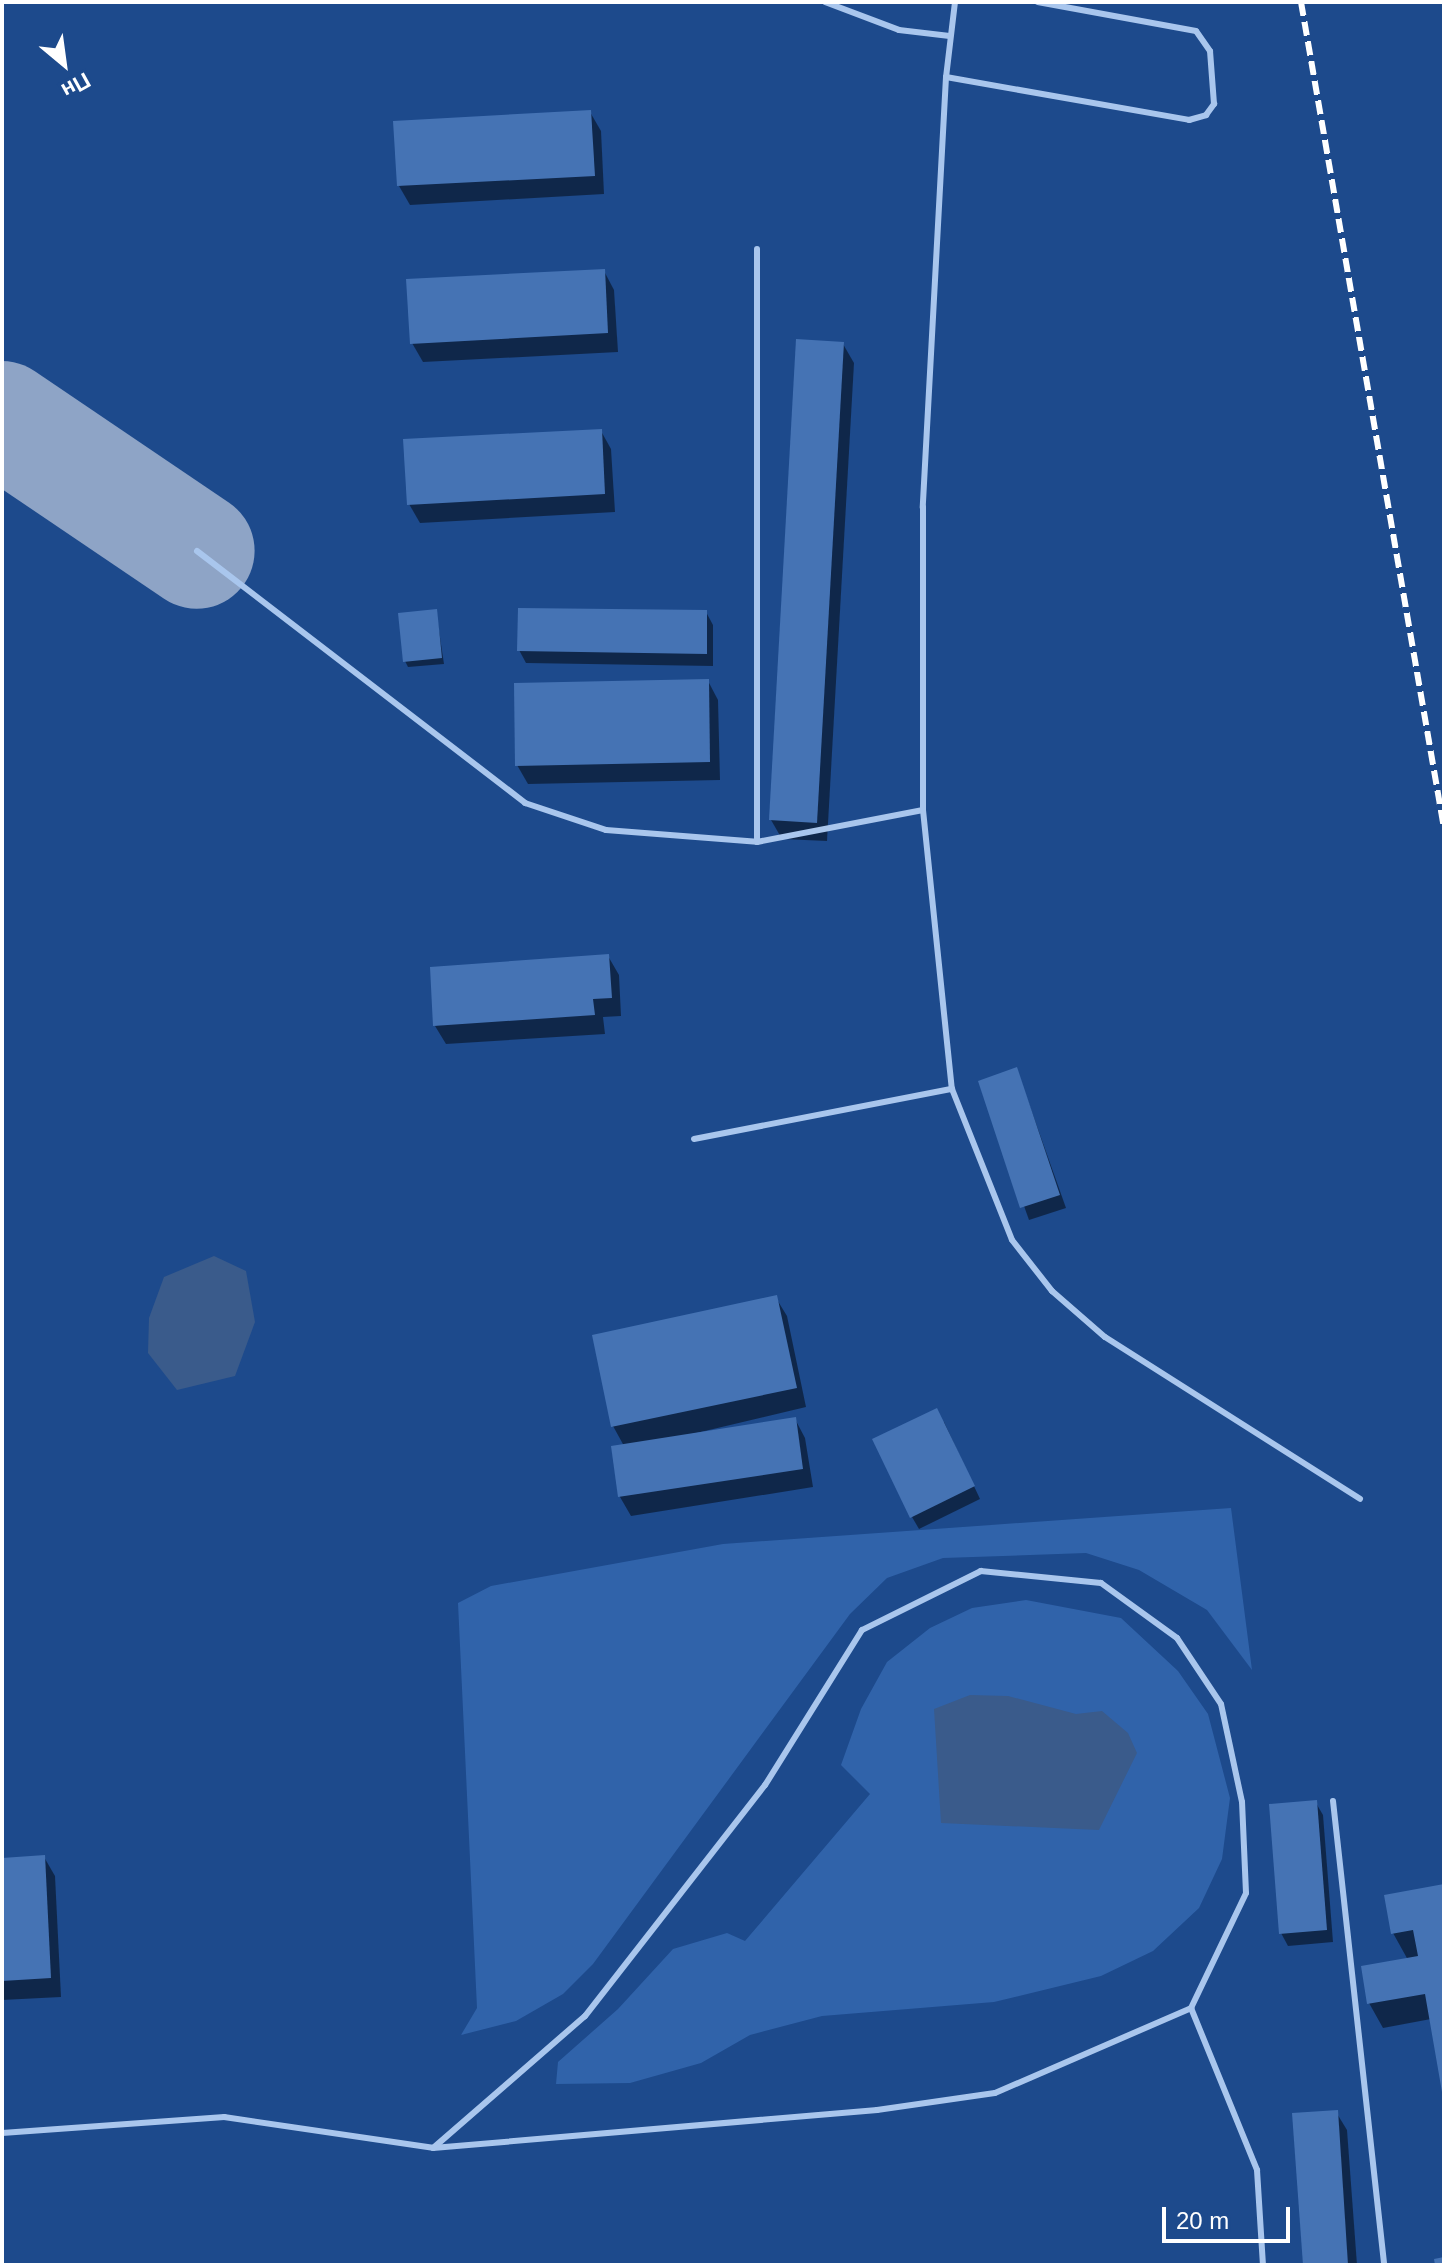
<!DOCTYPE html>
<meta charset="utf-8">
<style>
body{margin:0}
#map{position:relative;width:1446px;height:2267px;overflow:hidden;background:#1d4a8c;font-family:Helvetica,sans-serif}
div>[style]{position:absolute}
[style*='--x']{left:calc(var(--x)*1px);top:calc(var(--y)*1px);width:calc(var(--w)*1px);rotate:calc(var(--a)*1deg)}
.green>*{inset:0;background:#3063aa}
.water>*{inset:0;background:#3a5b8b}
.shadow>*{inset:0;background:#0007}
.taxiway>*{height:116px;margin:-58px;padding:0 58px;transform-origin:58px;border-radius:58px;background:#8ea4c6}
.building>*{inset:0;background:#4573b4}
.service>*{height:6px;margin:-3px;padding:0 3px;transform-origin:3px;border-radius:3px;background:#a9c6ed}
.rail>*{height:6px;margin-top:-3px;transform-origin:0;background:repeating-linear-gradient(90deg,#fff 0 14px,transparent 0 20px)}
span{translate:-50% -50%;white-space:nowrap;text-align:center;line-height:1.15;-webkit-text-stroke:7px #1d4a8c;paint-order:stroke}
.frame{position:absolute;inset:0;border:4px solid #fff;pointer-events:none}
.north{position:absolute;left:24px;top:24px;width:80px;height:80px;-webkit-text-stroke:6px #1d4a8c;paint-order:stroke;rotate:151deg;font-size:22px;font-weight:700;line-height:32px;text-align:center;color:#fff}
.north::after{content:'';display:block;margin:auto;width:28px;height:36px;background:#fff;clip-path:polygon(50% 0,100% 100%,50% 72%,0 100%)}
.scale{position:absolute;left:1162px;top:2207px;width:128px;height:36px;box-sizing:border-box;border:4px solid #fff;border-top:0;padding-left:10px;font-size:24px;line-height:28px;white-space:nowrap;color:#fff;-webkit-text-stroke:6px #1d4a8c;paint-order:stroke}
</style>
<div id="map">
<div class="green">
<i style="clip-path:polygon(1231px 1508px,1252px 1670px,1207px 1610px,1139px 1570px,1086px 1553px,943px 1558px,887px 1578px,850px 1614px,593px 1964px,563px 1994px,516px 2021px,461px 2035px,477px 2008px,458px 1603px,491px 1586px,723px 1544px)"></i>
<i style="clip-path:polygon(1026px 1600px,1121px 1618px,1178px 1671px,1208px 1714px,1230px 1798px,1222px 1859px,1199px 1908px,1153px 1951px,1101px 1976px,994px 2002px,822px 2016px,750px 2035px,701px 2063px,630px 2083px,556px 2084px,558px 2062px,618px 2009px,673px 1949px,727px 1933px,745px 1941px,870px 1794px,841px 1765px,861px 1709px,887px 1662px,930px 1628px,972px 1608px)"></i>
</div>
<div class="water">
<i style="clip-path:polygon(214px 1256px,246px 1271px,255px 1322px,235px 1376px,177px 1390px,148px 1353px,149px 1318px,164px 1277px)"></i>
<i style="clip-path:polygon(970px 1695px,1008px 1696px,1076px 1714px,1102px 1711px,1128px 1733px,1137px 1753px,1099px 1830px,941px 1823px,934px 1709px)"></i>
</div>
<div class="shadow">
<i style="clip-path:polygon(590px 112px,601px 131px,604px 194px,410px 205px,399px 186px)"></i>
<i style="clip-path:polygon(604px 271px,614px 290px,618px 352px,423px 362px,412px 343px)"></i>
<i style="clip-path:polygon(843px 344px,854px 363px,827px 841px,782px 839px,771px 820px)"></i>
<i style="clip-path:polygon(601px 431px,611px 449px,615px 512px,420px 523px,409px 504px)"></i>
<i style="clip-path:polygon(436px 611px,444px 664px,408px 667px,405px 661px)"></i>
<i style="clip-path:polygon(706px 612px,713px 625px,713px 666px,526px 663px,519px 650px)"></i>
<i style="clip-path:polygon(708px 681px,718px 700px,720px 780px,528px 784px,517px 765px)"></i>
<i style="clip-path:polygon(608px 956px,619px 975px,621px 1016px,603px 1017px,605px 1034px,446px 1044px,435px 1026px)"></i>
<i style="clip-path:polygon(1017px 1070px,1066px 1208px,1029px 1220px,980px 1082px)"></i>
<i style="clip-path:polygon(776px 1298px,787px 1316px,806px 1407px,671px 1439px,795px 1419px,805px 1438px,813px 1487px,631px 1516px,620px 1497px,613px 1448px,624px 1446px,613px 1426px)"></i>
<i style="clip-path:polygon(944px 1422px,980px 1499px,919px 1529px,912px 1517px)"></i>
<i style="clip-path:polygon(1316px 1803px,1323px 1815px,1333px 1942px,1288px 1946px,1281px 1933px)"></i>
<i style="clip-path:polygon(44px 1857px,55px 1876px,61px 1997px,2px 2000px,2px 1860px)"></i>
<i style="clip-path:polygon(1444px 1886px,1444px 2090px,1431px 2019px,1383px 2028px,1369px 2003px,1408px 1960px,1393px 1933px)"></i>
<i style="clip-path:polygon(1336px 2112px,1347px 2130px,1357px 2265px,1305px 2265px)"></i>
</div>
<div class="taxiway">
<i style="--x:2;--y:419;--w:235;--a:34.1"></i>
</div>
<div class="building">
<i style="clip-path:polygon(591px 110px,595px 176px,397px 186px,393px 121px)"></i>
<i style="clip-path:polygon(605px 269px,608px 333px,410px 344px,406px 279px)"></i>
<i style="clip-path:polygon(796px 339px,844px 342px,817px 823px,769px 820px)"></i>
<i style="clip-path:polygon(602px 429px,605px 494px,407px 505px,403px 439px)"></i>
<i style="clip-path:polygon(518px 608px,707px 610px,707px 654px,517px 651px)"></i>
<i style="clip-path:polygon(437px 609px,442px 658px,403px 662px,398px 613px)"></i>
<i style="clip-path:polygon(709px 679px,710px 762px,515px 766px,514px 683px)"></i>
<i style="clip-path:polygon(609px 954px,612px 998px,593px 999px,595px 1015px,433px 1026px,430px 967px)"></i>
<i style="clip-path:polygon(1017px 1067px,1060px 1195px,1020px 1208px,978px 1081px)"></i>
<i style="clip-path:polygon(777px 1295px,797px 1388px,611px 1427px,592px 1335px)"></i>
<i style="clip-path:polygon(937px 1408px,975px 1486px,910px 1518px,872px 1439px)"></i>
<i style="clip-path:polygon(796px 1417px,803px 1469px,618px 1497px,611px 1446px)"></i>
<i style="clip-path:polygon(1317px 1800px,1327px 1930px,1279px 1934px,1269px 1804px)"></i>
<i style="clip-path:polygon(45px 1855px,51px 1978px,2px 1981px,2px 1858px)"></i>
<i style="clip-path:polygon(1444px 1884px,1444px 2092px,1442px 2092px,1425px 1994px,1367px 2004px,1361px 1966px,1418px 1956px,1413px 1930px,1391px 1934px,1384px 1895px)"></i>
<i style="clip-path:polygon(1338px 2110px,1348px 2265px,1303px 2265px,1292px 2113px)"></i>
<i style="clip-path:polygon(1444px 2257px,1444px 2265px,1435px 2265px,1434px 2259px)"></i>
</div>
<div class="service">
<i style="--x:825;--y:2;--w:79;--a:20.7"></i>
<i style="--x:899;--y:30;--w:51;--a:6.7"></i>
<i style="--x:955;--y:2;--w:76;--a:96.8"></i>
<i style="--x:946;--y:77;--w:431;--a:93.1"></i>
<i style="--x:923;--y:507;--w:303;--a:90"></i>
<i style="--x:923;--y:810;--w:281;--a:84.1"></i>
<i style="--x:952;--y:1089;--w:162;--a:68.3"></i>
<i style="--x:1012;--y:1240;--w:65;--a:51.9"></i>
<i style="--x:1052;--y:1291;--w:70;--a:41"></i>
<i style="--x:1105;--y:1337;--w:302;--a:32.4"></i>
<i style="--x:946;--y:77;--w:247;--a:10"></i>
<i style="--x:1189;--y:120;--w:18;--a:-16"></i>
<i style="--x:1206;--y:115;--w:14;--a:-54"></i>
<i style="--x:1214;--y:104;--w:53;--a:-94.3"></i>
<i style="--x:1210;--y:51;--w:24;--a:-125"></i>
<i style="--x:1196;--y:31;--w:161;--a:-169.6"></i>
<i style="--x:757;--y:249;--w:593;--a:90"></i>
<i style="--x:197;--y:551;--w:414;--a:37.5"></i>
<i style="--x:525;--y:803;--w:85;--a:18.4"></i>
<i style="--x:606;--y:830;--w:151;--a:4.5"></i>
<i style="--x:757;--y:842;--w:169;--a:-10.9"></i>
<i style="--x:694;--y:1139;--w:263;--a:-11"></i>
<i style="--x:1333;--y:1801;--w:467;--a:83.7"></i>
<i style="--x:1191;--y:2008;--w:175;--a:67.8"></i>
<i style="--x:1257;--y:2170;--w:95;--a:86.4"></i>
<i style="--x:2;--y:2133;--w:223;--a:-4.1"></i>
<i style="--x:224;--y:2117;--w:211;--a:8.4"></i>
<i style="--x:433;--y:2148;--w:446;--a:-4.9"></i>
<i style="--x:877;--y:2110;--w:119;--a:-8.2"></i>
<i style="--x:995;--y:2093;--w:214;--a:-23.4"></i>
<i style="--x:1191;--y:2008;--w:127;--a:-64.4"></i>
<i style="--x:1246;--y:1893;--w:91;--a:-92.5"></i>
<i style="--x:1242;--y:1802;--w:100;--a:-102.1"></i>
<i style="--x:1221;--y:1704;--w:79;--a:-123.7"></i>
<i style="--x:1177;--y:1638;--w:94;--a:-144.1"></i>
<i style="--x:1101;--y:1583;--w:121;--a:-174.3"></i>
<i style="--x:981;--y:1571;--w:133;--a:153.6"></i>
<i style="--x:862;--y:1630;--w:183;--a:122"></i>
<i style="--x:765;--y:1785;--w:293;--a:127.9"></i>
<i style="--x:585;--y:2016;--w:201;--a:139"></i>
</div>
<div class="rail">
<i style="--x:1301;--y:2;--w:838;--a:80.18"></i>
</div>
<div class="frame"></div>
<div class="north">Пн</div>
<div class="scale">20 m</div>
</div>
